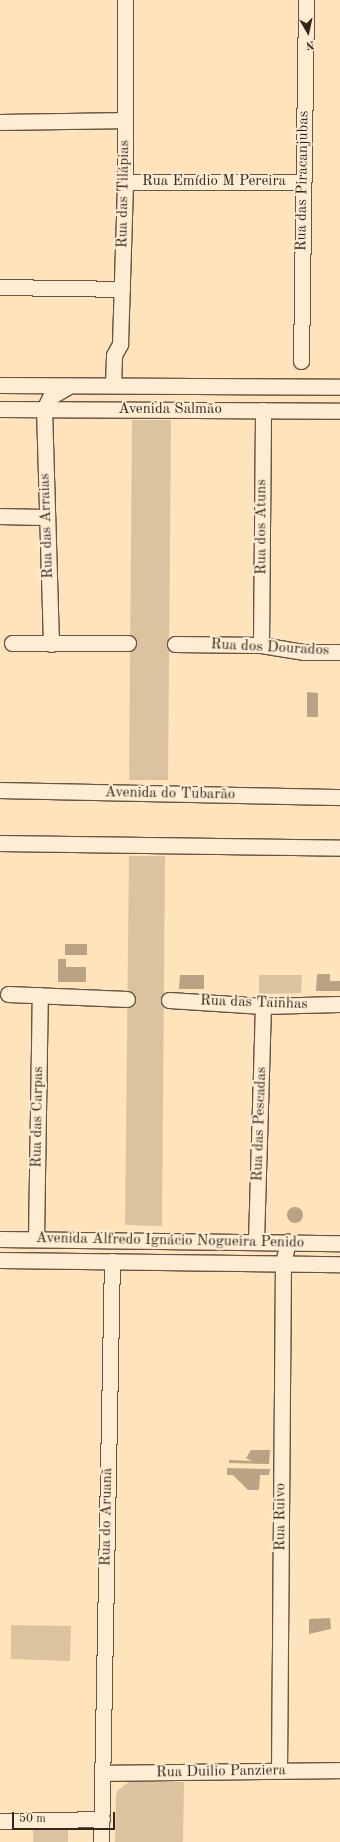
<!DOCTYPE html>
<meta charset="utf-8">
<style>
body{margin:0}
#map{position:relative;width:340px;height:1842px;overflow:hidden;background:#ffe3bb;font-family:"Old Standard TT",serif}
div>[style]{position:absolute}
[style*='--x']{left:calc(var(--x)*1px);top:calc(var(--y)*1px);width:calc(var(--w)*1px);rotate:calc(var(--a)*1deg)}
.green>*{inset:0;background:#dcc3a0}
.water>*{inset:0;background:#baa285}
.round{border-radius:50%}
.roads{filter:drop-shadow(1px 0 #675444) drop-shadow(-1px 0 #675444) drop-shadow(0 1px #675444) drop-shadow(0 -1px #675444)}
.minor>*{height:15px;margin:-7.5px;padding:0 7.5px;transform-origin:7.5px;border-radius:7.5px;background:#ffedd3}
span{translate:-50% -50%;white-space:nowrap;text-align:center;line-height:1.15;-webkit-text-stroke:4px #ffedd3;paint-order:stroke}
.street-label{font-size:15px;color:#34251d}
.north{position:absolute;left:288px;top:12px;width:40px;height:40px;-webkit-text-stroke:3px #ffedd3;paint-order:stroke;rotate:171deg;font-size:11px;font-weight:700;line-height:16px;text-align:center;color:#34251d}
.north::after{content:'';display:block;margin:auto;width:14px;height:18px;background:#34251d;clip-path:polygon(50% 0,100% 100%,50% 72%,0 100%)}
.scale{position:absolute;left:12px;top:1812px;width:103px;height:18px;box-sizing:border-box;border:2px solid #34251d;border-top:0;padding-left:5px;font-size:12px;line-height:14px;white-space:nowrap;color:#34251d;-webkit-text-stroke:3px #ffedd3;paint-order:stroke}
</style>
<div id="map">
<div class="green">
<i style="clip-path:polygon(132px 420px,171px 420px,168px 780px,129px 780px)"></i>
<i style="clip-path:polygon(129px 856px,165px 856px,162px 1226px,125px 1225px)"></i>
<i style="clip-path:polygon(259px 975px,302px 975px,301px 993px,259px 994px)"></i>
<i style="clip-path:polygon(11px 1625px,71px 1626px,70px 1661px,11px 1659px)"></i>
<i style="clip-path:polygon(129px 1782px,184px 1782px,183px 1842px,115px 1842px,116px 1795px,118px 1790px)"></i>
<i style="clip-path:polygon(33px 1821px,68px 1821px,68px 1842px,33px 1842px)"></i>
</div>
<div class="water">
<i style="clip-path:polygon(307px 692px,318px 693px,318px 717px,307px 717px)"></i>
<i style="clip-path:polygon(65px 944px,87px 944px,87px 955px,65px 955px)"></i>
<i style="clip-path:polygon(58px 959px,66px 959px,66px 967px,86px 967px,86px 982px,58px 982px)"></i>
<i style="clip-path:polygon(317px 974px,330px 974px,330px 981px,340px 981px,340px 991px,316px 991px)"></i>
<i style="clip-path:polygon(180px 975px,204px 975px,204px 989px,179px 989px)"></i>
<i class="round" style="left:287px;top:1207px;width:16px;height:16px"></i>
<i style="clip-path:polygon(251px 1450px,270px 1450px,269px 1464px,229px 1463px,229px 1460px,252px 1461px,246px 1458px)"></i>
<i style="clip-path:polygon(227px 1468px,270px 1469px,269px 1475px,260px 1475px,259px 1490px,248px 1490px,233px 1475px,227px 1475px)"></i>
<i style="clip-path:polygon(330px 1618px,331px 1629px,309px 1634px,309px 1619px)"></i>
</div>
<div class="roads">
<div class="minor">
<i style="--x:0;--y:122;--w:124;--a:-0.9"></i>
<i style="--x:125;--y:182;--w:178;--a:0"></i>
<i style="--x:0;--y:287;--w:122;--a:0.9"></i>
<i style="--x:301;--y:361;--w:361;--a:-89.2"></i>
<i style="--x:0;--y:385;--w:340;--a:0.3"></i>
<i style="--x:113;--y:385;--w:30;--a:-88"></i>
<i style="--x:114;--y:355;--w:13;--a:-61"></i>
<i style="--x:120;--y:344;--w:162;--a:-88.2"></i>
<i style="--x:125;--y:182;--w:182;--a:-90"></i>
<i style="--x:0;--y:409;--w:340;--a:0.3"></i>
<i style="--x:0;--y:516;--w:47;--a:1.2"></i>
<i style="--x:12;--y:643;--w:116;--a:0"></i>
<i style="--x:51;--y:644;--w:235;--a:-91.7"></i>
<i style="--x:44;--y:409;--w:13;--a:-63"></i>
<i style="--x:50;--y:397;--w:20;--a:-30"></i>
<i style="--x:175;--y:644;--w:86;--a:0.7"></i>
<i style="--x:261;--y:645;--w:44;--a:9.2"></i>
<i style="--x:304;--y:652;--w:36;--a:0"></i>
<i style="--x:261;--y:645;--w:235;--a:-89.5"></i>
<i style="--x:0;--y:790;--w:340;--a:1.2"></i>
<i style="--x:0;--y:843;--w:340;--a:0.8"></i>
<i style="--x:8;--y:994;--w:119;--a:2.4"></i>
<i style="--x:169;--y:1000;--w:94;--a:3.7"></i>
<i style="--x:263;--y:1006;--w:76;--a:-1.5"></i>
<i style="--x:0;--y:1239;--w:340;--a:0.7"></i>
<i style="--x:36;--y:1239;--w:244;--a:-89.1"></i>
<i style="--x:256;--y:1241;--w:235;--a:-88.3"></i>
<i style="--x:0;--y:1260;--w:340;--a:0.7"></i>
<i style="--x:279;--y:1771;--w:508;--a:-89.55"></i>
<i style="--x:283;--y:1263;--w:22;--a:-77"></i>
<i style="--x:102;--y:1773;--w:238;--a:-0.7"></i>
<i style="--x:0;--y:1821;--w:102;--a:-1.1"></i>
<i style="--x:101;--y:1842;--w:581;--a:-88.92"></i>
</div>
</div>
<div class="street-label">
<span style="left:303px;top:181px;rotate:-89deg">Rua das Piracanjubas</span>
<span style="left:214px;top:182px">Rua Emídio M Pereira</span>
<span style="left:124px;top:194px;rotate:-89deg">Rua das Tilápias</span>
<span style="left:170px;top:410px">Avenida Salmão</span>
<span style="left:47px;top:526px;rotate:-92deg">Rua das Arraias</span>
<span style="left:262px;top:527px;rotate:-90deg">Rua dos Atuns</span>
<span style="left:270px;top:648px;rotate:3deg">Rua dos Dourados</span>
<span style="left:170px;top:794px;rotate:1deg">Avenida do Tubarão</span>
<span style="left:254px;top:1003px;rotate:2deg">Rua das Tainhas</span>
<span style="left:38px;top:1117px;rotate:-89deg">Rua das Carpas</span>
<span style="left:260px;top:1124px;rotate:-88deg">Rua das Pescadas</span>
<span style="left:170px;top:1241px;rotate:1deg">Avenida Alfredo Ignácio Nogueira Penido</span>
<span style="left:107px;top:1517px;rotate:-89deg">Rua do Aruanã</span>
<span style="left:281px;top:1517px;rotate:-90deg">Rua Ruivo</span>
<span style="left:221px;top:1772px;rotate:-1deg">Rua Duilio Panziera</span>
</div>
<div class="north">N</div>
<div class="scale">50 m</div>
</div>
